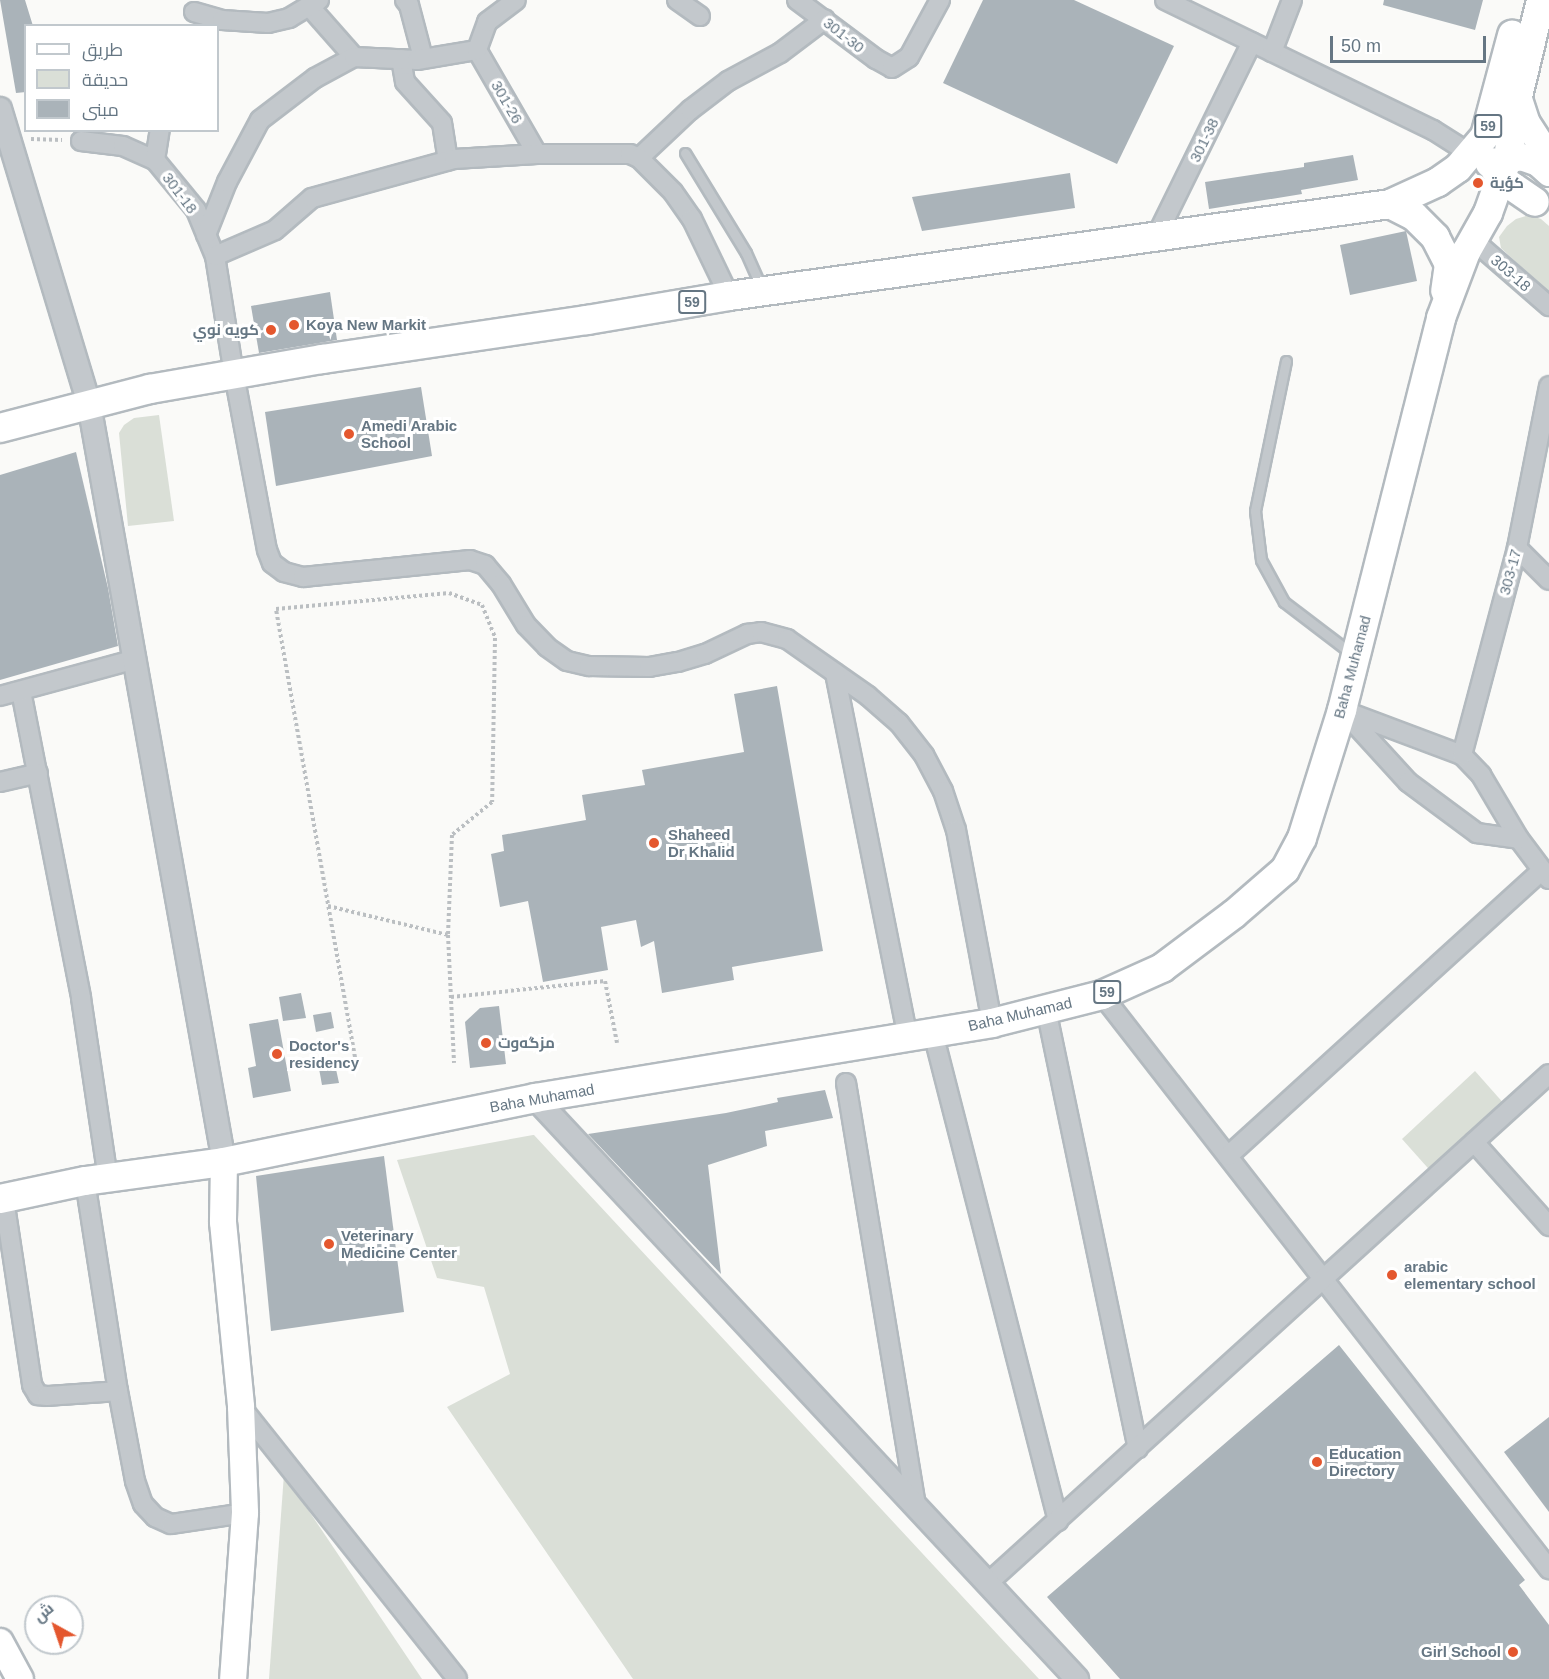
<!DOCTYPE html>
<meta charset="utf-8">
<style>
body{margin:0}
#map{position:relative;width:1549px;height:1679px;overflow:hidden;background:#fafaf8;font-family:Arial,Cairo,sans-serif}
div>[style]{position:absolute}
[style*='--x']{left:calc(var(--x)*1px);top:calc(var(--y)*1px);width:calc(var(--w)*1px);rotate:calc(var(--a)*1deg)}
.green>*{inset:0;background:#dadfd7}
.building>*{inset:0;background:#aab3b9}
.path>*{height:4px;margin-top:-2px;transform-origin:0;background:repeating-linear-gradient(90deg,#bbbfc2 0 3px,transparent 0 6px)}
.roads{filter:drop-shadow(2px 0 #b3babf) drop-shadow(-2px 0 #b3babf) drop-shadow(0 2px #b3babf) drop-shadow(0 -2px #b3babf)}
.service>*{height:9px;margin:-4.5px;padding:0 4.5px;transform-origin:4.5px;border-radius:4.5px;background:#c3c8cc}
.minor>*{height:18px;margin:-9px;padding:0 9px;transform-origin:9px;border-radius:9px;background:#c3c8cc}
.tertiary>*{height:22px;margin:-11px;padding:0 11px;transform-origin:11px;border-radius:11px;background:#c3c8cc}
.secondary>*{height:26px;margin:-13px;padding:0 13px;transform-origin:13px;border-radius:13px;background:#fff}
.primary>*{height:28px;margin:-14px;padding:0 14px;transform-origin:14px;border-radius:14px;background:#fff}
.dots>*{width:16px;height:16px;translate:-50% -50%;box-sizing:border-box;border:3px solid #fff;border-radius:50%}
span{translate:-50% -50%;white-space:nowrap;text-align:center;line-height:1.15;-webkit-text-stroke:6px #fff;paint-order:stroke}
.shield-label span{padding:2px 4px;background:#fff;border:2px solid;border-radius:4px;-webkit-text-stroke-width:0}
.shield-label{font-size:14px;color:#657683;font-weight:700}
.street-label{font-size:15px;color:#657683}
.poi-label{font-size:15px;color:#657683;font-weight:700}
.left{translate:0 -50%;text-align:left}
.right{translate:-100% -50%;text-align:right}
.legend{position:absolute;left:24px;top:24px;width:195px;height:108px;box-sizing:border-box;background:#fff;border:2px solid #c1c8cd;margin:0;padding:8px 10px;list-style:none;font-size:18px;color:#657683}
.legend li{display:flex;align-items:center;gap:12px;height:30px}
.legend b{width:30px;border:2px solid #c1c8cd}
.north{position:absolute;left:24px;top:1595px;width:60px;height:60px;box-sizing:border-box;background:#fff;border:2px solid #c1c8cd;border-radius:50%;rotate:320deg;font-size:16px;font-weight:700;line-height:24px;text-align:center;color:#657683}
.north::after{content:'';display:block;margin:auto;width:21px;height:27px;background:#e4572e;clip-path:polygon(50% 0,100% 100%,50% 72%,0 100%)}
.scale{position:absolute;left:1330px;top:36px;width:156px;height:27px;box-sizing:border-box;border:3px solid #657683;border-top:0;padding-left:8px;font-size:18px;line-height:21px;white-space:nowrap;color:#657683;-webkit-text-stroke:4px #fff;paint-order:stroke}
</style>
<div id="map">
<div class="green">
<i style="clip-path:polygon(1529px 215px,1541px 219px,1549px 226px,1549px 293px,1501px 248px,1499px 237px,1507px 226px,1516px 219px)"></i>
<i style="clip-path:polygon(159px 415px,174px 521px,128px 526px,119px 433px,124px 425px,134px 418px)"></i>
<i style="clip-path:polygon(1475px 1071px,1506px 1106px,1435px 1176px,1402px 1139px)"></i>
<i style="clip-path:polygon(533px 1135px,534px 1135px,1039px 1679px,633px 1679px,447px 1407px,510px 1374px,484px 1287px,437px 1278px,397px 1160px)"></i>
<i style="clip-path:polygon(284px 1474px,422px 1679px,269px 1679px)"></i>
</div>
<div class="building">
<i style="clip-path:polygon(0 0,25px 0,33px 26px,26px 26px,26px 92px,16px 93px)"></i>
<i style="clip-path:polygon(983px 0,1074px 0,1174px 46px,1117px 164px,943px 83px)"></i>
<i style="clip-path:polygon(1384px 0,1483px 0,1475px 30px,1383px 5px)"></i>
<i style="clip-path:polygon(1353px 155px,1358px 180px,1301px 190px,1302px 194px,1209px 209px,1205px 182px,1304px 167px,1304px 163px)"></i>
<i style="clip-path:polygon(1070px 173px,1075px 208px,922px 231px,912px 197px)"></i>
<i style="clip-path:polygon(1406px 231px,1417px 281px,1350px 295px,1340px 245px)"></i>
<i style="clip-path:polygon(330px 292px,337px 340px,259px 353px,251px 306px)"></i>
<i style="clip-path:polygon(421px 387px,432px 456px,276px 486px,265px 412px)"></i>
<i style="clip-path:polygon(76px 452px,108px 588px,118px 646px,0 680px,0 475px)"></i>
<i style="clip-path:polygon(777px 686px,823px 951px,732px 967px,734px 980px,662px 993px,654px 941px,641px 947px,636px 920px,601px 927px,608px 970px,543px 982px,528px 901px,500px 907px,491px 854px,504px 851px,502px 835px,586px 820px,582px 795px,645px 785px,642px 770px,744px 752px,734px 694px)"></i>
<i style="clip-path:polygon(301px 993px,306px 1018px,283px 1021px,279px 997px)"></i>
<i style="clip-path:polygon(499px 1006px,506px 1064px,470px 1068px,465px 1022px,480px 1008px)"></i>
<i style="clip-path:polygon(331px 1012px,334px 1028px,316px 1032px,313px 1015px)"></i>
<i style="clip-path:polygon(278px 1019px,291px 1091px,253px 1098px,248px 1068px,256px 1066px,249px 1024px)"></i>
<i style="clip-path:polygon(334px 1060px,339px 1083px,322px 1085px,318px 1063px)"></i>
<i style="clip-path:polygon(825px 1090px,833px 1118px,765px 1131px,767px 1146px,708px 1165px,721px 1274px,588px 1134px,726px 1113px,778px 1102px,777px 1098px)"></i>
<i style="clip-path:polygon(384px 1156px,404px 1312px,271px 1331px,256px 1176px)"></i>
<i style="clip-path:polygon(1339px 1345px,1525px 1580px,1519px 1585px,1549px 1625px,1549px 1679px,1120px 1679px,1047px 1597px)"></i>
<i style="clip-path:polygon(1549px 1417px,1549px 1512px,1504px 1452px)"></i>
</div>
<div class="path">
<i style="--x:31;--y:139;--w:31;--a:2"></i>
<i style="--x:328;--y:906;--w:123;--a:13.6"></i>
<i style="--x:451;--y:997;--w:155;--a:-5.9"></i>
<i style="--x:605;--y:981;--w:63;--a:79"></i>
<i style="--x:356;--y:1063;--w:461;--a:-100"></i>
<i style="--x:276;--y:609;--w:174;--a:-5.3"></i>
<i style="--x:449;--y:593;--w:35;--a:20"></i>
<i style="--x:482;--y:605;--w:35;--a:68"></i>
<i style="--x:495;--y:638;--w:164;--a:91"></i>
<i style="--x:492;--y:802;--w:52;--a:140.5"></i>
<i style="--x:452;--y:835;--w:100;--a:92.3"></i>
<i style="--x:448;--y:935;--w:128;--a:87.3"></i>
</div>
<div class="roads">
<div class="service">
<i style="--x:685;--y:153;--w:117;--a:58.6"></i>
<i style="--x:746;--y:253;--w:39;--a:66"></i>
<i style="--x:1286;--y:361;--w:153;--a:101.7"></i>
<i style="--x:1255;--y:511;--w:49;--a:83"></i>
<i style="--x:1261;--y:560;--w:48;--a:61.3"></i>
<i style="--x:1284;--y:602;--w:84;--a:37.3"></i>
</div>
<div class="minor">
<i style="--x:405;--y:0;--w:6;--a:51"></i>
<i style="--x:409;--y:5;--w:55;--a:75.2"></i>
<i style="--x:677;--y:0;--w:28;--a:35"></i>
<i style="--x:797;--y:0;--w:99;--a:36.8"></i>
<i style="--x:876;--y:59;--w:18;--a:29"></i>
<i style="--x:892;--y:68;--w:20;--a:-33"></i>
<i style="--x:909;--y:57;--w:65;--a:-61.5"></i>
<i style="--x:1165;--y:0;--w:298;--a:25.9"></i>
<i style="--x:1433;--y:130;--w:45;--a:32.3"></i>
<i style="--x:309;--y:6;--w:68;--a:48.6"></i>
<i style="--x:194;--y:12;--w:29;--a:16"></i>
<i style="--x:222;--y:20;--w:46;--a:3.7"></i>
<i style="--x:268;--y:23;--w:22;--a:-13"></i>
<i style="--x:289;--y:18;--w:35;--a:-31"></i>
<i style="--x:477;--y:50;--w:120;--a:60"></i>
<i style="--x:1272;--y:52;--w:56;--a:-69"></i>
<i style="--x:401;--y:59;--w:23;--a:80"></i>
<i style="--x:405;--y:82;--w:55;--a:47.9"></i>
<i style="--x:442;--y:123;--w:38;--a:81"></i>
<i style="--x:81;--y:141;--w:42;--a:6.8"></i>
<i style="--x:123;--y:146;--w:35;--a:24"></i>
<i style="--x:155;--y:160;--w:65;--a:50.6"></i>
<i style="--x:196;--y:210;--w:50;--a:67.6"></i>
<i style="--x:215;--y:256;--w:120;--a:80.9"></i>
<i style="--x:234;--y:374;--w:179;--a:79.4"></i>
<i style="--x:267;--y:550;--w:14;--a:69"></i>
<i style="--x:272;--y:563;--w:15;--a:37"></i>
<i style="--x:284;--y:572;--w:20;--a:15"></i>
<i style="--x:303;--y:577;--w:168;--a:-5.8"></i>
<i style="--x:470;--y:560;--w:16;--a:18"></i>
<i style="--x:485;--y:565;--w:25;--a:50"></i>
<i style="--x:501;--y:584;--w:48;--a:58.6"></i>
<i style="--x:526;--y:625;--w:30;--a:46"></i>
<i style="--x:547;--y:647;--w:24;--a:35"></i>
<i style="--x:567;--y:661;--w:23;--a:13"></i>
<i style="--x:589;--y:666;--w:60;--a:1"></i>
<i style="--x:649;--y:667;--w:29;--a:-10"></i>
<i style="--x:678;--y:662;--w:28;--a:-17"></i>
<i style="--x:705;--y:654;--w:47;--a:-25.5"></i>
<i style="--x:747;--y:634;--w:14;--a:-8"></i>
<i style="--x:761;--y:632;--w:27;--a:15"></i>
<i style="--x:787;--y:639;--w:99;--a:35.1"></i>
<i style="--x:868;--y:696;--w:41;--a:41.1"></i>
<i style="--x:899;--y:723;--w:41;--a:52"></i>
<i style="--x:924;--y:755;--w:41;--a:62.2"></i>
<i style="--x:943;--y:791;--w:41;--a:71.6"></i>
<i style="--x:956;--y:830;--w:196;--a:79.4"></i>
<i style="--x:639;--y:158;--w:70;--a:-43.3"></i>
<i style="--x:690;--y:110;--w:48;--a:-37.3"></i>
<i style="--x:728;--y:81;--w:59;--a:-28.3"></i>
<i style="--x:780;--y:53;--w:56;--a:-37.1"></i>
<i style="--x:155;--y:160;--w:30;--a:-81"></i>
<i style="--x:206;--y:235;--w:57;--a:-68.4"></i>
<i style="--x:227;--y:182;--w:70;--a:-62"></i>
<i style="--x:260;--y:120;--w:69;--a:-37.4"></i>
<i style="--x:315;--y:78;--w:44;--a:-28.3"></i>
<i style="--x:354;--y:57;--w:63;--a:2.7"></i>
<i style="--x:417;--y:60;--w:61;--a:-9.5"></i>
<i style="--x:477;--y:50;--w:30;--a:-70"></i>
<i style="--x:487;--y:22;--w:36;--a:-37"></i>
<i style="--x:1156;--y:237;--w:217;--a:-63.8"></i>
<i style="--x:1473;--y:240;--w:101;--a:41"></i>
<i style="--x:215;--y:256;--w:65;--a:-23.4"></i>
<i style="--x:275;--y:230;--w:49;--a:-40.9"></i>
<i style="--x:312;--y:198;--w:147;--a:-15.4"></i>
<i style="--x:454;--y:159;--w:83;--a:-3.4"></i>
<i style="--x:537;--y:154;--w:93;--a:0"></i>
<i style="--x:630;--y:154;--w:10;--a:24"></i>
<i style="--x:639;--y:158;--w:48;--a:45"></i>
<i style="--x:673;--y:192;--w:33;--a:55"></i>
<i style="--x:692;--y:219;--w:85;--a:64.3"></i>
<i style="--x:1517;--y:548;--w:45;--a:45"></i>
<i style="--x:835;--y:673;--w:372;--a:78.7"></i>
<i style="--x:21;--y:691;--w:313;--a:78.9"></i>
<i style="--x:81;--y:998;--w:182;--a:81.5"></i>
<i style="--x:0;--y:696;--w:141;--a:-15.2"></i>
<i style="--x:1342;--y:710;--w:128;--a:20.6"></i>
<i style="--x:1462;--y:755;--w:28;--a:46"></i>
<i style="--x:1481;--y:775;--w:74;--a:59.3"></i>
<i style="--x:1519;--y:839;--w:50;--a:53.1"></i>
<i style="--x:1345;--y:713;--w:93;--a:47.6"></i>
<i style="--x:1408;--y:782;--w:86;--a:36.5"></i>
<i style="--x:1477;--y:833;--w:42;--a:8.1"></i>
<i style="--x:1462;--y:755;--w:214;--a:-75.1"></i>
<i style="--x:1517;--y:548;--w:165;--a:-78.8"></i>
<i style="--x:0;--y:782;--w:39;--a:-13"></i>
<i style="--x:1102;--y:995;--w:728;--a:52.09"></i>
<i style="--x:1046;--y:1009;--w:449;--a:78.2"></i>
<i style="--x:933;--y:1033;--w:504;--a:75.63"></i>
<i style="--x:846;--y:1083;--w:429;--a:80.6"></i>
<i style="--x:1474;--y:1142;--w:113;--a:48.2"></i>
<i style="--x:1228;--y:1156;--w:423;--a:-42.3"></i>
<i style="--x:85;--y:1181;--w:213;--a:81.1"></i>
<i style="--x:118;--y:1391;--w:92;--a:79.3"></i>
<i style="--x:135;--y:1481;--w:24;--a:71"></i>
<i style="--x:143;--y:1504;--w:18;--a:47"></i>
<i style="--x:155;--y:1517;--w:17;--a:24"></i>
<i style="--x:171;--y:1524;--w:75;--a:-8.5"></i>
<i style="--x:4;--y:1199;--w:188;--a:81.4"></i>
<i style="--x:32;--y:1385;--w:12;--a:59"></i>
<i style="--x:38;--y:1395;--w:9;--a:6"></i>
<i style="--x:47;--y:1396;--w:71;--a:-4"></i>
<i style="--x:241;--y:1407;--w:347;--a:51.5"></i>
<i style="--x:988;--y:1583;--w:757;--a:-42.22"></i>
</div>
<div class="tertiary">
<i style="--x:0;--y:109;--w:308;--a:73.2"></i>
<i style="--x:89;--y:404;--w:770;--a:79.9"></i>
<i style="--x:535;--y:1098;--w:795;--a:46.99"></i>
</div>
<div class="secondary">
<i style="--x:1518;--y:96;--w:28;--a:72"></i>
<i style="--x:1527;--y:123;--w:40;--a:57.1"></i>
<i style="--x:1489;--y:164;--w:33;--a:-12"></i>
<i style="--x:1521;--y:157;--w:18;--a:19"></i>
<i style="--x:1538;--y:163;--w:15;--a:42"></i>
<i style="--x:224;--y:1162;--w:60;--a:91"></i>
<i style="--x:223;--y:1222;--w:186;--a:84.4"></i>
<i style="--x:241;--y:1407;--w:106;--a:87.8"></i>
<i style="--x:245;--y:1513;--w:166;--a:94.1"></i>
<i style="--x:0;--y:1642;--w:42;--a:61.6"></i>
</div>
<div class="primary">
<i style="--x:1491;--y:162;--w:18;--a:61"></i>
<i style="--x:1500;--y:178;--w:42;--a:34.4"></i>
<i style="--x:1390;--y:204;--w:27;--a:27"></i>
<i style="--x:1414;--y:216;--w:30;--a:45"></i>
<i style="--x:1435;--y:237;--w:30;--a:63"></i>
<i style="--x:1449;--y:264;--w:27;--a:98"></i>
<i style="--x:0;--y:428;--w:155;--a:-14.6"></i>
<i style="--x:150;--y:389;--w:175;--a:-9.9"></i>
<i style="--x:322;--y:359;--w:268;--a:-8.4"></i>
<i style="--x:587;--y:320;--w:144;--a:-9.6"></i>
<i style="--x:729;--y:296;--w:667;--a:-7.92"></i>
<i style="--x:1390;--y:204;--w:53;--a:-24.6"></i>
<i style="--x:1438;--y:182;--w:24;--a:-35"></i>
<i style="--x:1458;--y:168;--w:42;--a:-49.8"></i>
<i style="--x:1485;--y:136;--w:105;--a:-75"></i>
<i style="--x:0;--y:1199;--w:87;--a:-12"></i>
<i style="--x:85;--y:1181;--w:140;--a:-7.8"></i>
<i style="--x:224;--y:1162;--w:318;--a:-11.6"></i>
<i style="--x:535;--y:1098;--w:463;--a:-9.3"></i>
<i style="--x:992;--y:1023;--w:114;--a:-14.3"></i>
<i style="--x:1102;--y:995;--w:66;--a:-24.2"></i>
<i style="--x:1162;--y:968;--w:90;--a:-36.9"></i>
<i style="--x:1234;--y:914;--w:67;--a:-40.8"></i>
<i style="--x:1285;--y:870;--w:36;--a:-62"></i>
<i style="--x:1302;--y:838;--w:134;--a:-72.6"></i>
<i style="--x:1342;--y:710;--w:404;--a:-75.8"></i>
<i style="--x:1441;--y:318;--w:71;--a:-69.3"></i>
<i style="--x:1466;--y:252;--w:45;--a:-60.6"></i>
<i style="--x:1488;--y:213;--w:59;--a:-70.3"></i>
<i style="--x:1508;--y:157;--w:62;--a:-80.7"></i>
<i style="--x:1518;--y:96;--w:99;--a:-76.5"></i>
</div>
</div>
<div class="dots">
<i style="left:1478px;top:183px;background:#e4572e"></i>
<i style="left:294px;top:325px;background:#e4572e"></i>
<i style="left:271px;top:330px;background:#e4572e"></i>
<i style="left:349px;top:434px;background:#e4572e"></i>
<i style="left:654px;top:843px;background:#e4572e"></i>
<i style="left:486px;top:1043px;background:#e4572e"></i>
<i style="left:277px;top:1054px;background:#e4572e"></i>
<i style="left:329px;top:1244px;background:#e4572e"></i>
<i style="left:1392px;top:1275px;background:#e4572e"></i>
<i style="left:1317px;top:1462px;background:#e4572e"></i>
<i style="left:1513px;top:1652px;background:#e4572e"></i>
</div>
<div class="shield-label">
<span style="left:1488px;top:126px">59</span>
<span style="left:692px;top:302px">59</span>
<span style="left:1107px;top:992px">59</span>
</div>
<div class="street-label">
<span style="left:844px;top:35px;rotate:38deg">301-30</span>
<span style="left:507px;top:102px;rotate:60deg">301-26</span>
<span style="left:1204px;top:140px;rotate:-64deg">301-38</span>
<span style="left:180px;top:193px;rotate:53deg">301-18</span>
<span style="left:1511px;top:273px;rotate:41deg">303-18</span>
<span style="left:1510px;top:572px;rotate:-75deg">303-17</span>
<span style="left:1352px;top:667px;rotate:-75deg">Baha Muhamad</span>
<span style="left:1020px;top:1014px;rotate:-13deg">Baha Muhamad</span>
<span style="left:542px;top:1098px;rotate:-10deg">Baha Muhamad</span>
</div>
<div class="poi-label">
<span class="left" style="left:1490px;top:183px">كؤية</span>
<span class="left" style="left:306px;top:325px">Koya New Markit</span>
<span class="right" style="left:259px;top:330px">كويه نوي</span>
<span class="left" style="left:361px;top:434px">Amedi Arabic<br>School</span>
<span class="left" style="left:668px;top:843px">Shaheed<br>Dr Khalid</span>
<span class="left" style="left:498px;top:1043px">مزگه‌وت</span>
<span class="left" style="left:289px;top:1054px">Doctor's<br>residency</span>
<span class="left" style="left:341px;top:1244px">Veterinary<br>Medicine Center</span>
<span class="left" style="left:1404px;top:1275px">arabic<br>elementary school</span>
<span class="left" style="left:1329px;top:1462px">Education<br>Directory</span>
<span class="right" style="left:1501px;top:1652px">Girl School</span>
</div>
<ul class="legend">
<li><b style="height:8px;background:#fff"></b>طريق</li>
<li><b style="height:16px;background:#dadfd7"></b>حديقة</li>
<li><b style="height:16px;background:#aab3b9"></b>مبنى</li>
</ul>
<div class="north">ش</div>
<div class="scale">50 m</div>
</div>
